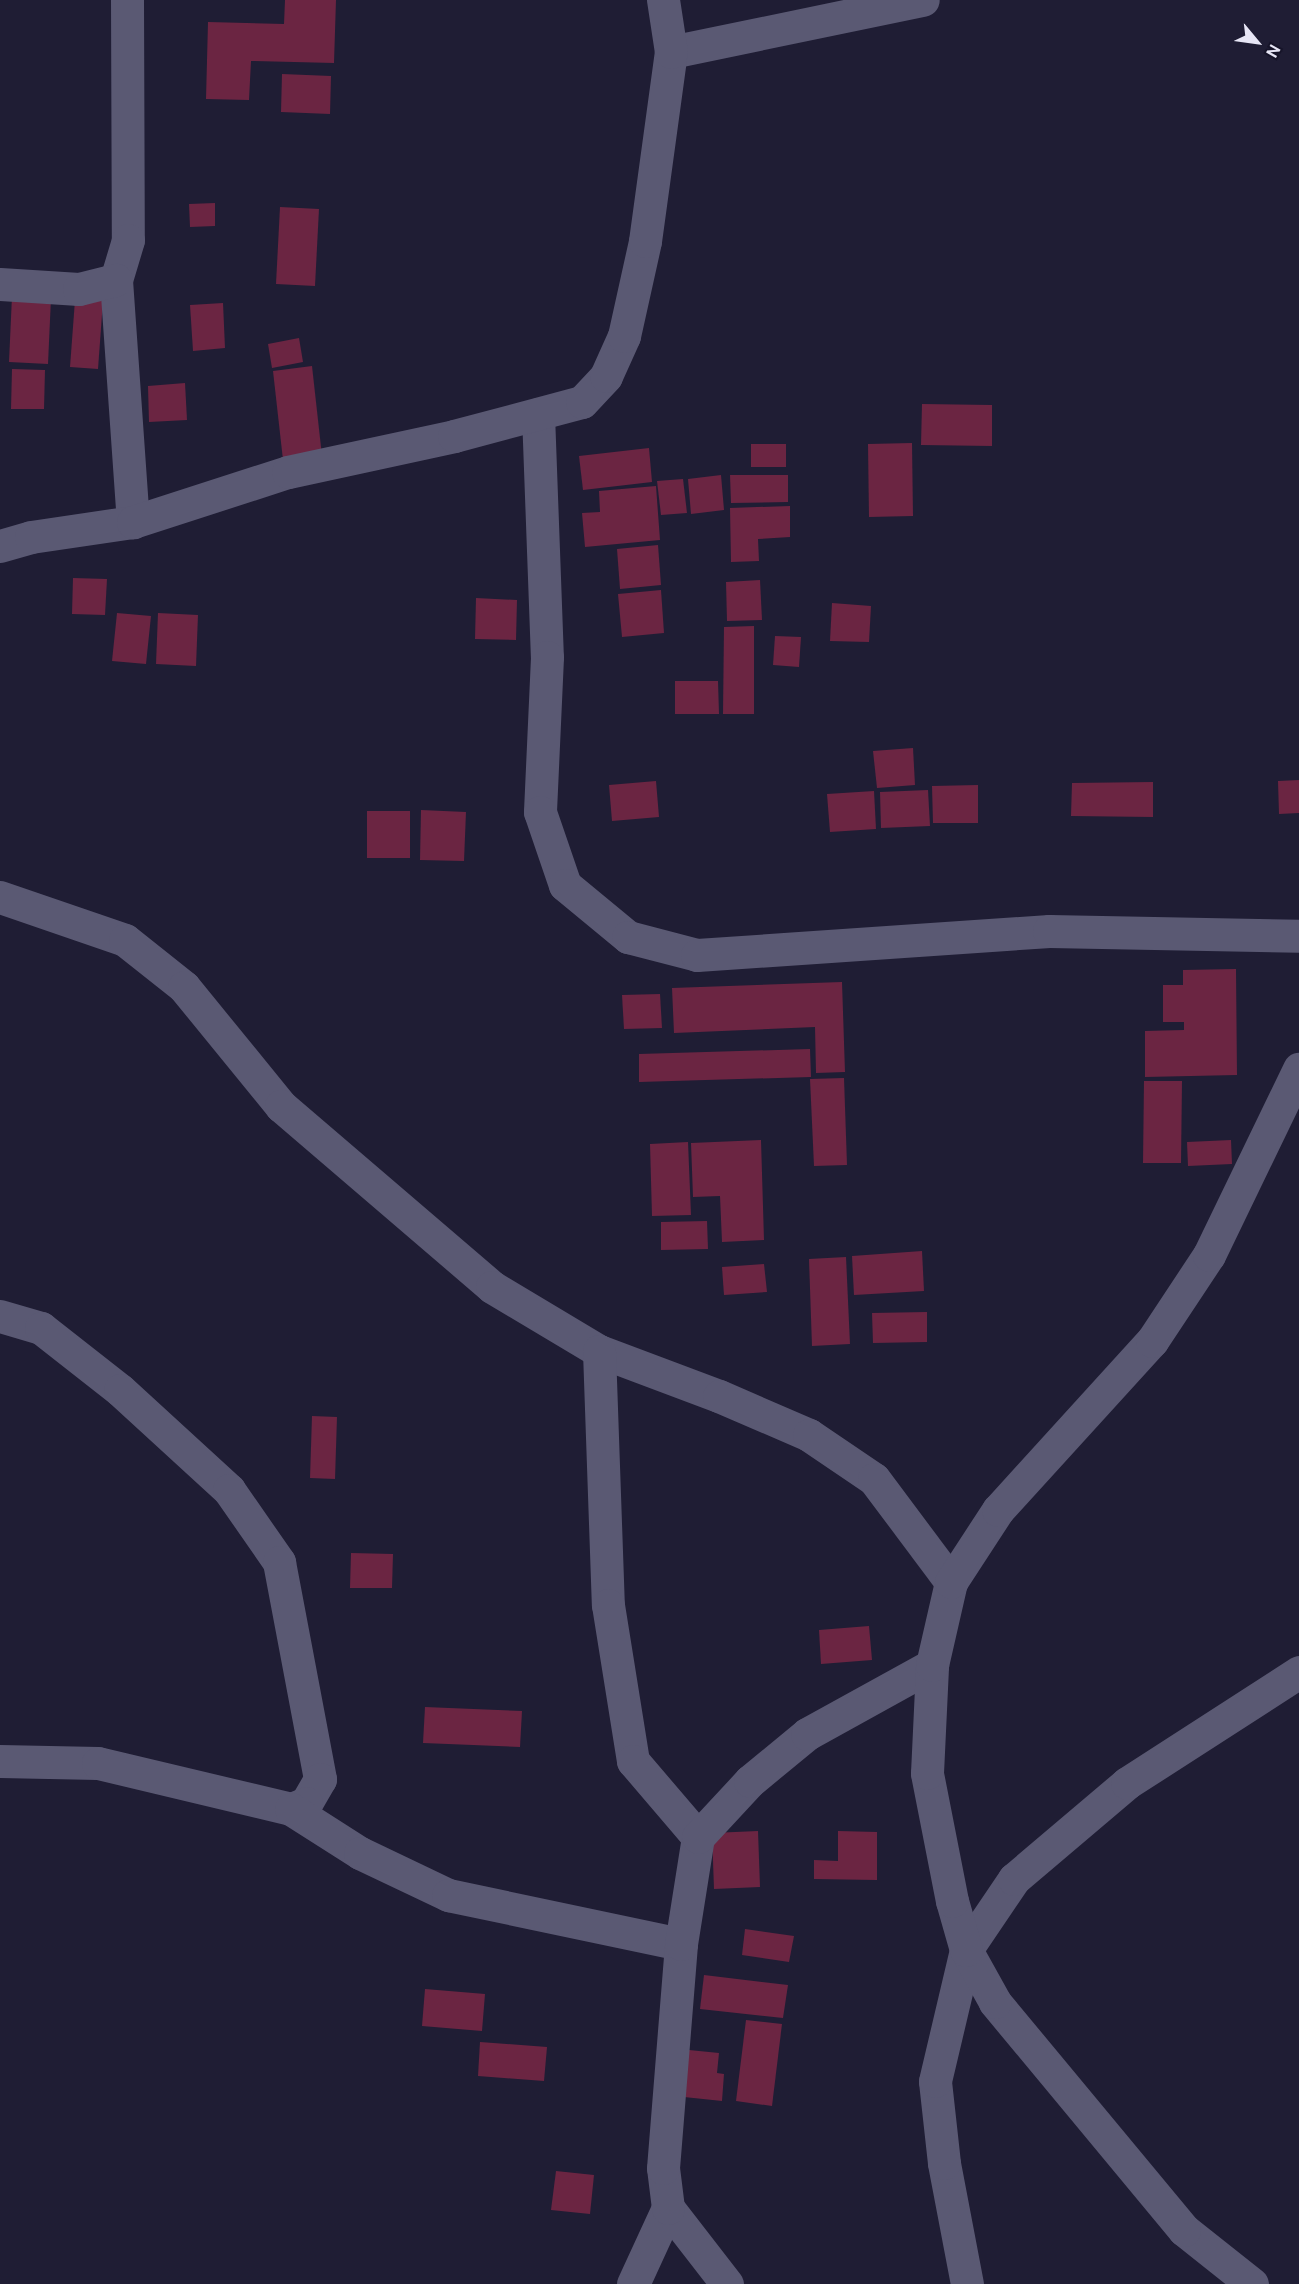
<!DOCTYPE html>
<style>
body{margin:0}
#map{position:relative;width:1299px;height:2284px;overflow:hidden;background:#1f1d34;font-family:"DM Sans",sans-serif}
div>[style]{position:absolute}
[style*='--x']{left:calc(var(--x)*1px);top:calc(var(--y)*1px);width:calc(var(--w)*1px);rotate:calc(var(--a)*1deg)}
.building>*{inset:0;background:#6b2542}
.minor>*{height:33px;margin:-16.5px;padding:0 16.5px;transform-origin:16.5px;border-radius:16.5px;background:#5a5973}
span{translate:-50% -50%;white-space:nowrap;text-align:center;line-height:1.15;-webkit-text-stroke:4.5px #161429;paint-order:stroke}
.north{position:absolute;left:1227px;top:12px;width:60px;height:60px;-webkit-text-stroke:4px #161429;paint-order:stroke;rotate:119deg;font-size:16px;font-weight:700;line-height:24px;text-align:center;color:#e7e6f6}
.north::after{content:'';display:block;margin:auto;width:21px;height:27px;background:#e7e6f6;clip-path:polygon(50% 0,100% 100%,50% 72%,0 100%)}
</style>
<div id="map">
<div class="building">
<i style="clip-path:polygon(285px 0,336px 0,334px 63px,251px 61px,249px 100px,206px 99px,208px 22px,284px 24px)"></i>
<i style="clip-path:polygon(282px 74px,331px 76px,330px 114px,281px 112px)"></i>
<i style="clip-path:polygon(215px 203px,215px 226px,190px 227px,189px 204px)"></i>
<i style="clip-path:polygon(280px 207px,319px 209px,315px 286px,276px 284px)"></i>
<i style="clip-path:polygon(12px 296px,51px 298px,48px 364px,9px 362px)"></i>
<i style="clip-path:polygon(75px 300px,103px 301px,98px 369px,70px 367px)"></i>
<i style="clip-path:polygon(223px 303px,225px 348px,193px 351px,190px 305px)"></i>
<i style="clip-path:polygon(299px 338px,303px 362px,272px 368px,268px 344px)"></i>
<i style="clip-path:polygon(312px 366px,322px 456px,283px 460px,273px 371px)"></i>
<i style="clip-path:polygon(12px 369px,45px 370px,44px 409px,11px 409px)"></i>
<i style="clip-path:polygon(185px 383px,187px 420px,149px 422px,148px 386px)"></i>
<i style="clip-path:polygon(922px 404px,992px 405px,992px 446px,921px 445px)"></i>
<i style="clip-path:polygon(912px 443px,913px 516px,869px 517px,868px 444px)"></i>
<i style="clip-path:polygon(751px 444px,786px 444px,786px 467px,751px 467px)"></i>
<i style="clip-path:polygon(649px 448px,652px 482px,583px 490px,579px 456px)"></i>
<i style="clip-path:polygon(721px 475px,724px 510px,691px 514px,688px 479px)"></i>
<i style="clip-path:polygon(730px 475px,788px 475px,788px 502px,731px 503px)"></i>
<i style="clip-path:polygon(683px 479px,687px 513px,661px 515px,657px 481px)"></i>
<i style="clip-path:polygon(656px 486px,660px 540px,585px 547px,582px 513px,600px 512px,599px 491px)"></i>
<i style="clip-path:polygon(790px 506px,790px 537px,758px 539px,759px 561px,731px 562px,730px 508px)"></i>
<i style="clip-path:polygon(658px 545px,661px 585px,620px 589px,617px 549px)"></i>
<i style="clip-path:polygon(73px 578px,107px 579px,105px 615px,72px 614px)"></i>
<i style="clip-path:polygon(760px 580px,762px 620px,727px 621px,726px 582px)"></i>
<i style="clip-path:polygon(661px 590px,664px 633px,622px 637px,618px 594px)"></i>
<i style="clip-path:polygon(476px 598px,517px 600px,516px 640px,475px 639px)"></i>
<i style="clip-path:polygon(832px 603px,871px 606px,869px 642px,830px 641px)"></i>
<i style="clip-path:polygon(117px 613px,151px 616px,146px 664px,112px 661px)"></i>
<i style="clip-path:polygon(158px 613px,198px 615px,196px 666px,156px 664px)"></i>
<i style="clip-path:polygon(754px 626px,754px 714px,723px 714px,724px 627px)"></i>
<i style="clip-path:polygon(775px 636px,801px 637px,799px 667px,773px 665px)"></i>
<i style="clip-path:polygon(675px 681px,718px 681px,719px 714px,675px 714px)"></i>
<i style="clip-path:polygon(913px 748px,915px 785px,877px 788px,873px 751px)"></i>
<i style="clip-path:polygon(1299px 780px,1299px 813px,1279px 814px,1278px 781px)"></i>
<i style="clip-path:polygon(656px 781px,659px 817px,612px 821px,609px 785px)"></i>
<i style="clip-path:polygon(1153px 782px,1153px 817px,1071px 816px,1072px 783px)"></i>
<i style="clip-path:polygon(978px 785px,978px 823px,933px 823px,932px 786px)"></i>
<i style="clip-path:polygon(928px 790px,930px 826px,881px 828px,880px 792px)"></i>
<i style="clip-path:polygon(874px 791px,876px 829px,830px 832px,827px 794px)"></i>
<i style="clip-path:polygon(421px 810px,466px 812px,464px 861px,420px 860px)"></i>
<i style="clip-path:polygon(367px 811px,410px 811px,410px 858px,367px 858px)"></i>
<i style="clip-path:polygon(1236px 969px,1237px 1075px,1145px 1077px,1145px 1031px,1184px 1030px,1184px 1022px,1163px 1022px,1163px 985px,1183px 985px,1183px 970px)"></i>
<i style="clip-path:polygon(842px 982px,845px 1072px,816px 1073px,815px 1027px,674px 1033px,672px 988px)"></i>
<i style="clip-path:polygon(660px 994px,662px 1028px,624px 1029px,622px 995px)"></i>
<i style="clip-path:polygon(810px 1049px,811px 1077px,639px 1082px,639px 1054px)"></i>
<i style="clip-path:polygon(844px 1078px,847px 1165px,814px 1166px,810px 1079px)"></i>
<i style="clip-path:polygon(1144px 1081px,1182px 1081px,1181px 1163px,1143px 1163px)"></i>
<i style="clip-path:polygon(761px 1140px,764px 1240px,722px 1242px,720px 1196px,693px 1197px,691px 1143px)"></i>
<i style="clip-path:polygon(1231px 1140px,1232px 1164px,1188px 1166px,1187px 1142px)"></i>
<i style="clip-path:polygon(688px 1142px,691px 1215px,652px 1216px,650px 1144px)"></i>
<i style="clip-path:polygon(707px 1221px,708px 1249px,661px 1250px,661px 1222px)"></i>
<i style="clip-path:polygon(922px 1251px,924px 1291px,854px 1295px,852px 1256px)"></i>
<i style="clip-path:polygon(846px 1257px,850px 1344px,812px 1346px,809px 1259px)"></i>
<i style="clip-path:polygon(764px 1264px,767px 1292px,724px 1295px,722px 1267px)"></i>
<i style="clip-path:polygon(927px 1312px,927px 1342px,873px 1343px,872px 1313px)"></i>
<i style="clip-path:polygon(312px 1416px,337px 1417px,335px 1479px,310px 1478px)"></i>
<i style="clip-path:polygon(351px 1553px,393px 1554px,392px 1588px,350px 1588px)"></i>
<i style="clip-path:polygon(869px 1626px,872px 1660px,821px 1664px,819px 1630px)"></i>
<i style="clip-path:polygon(425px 1707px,522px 1711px,520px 1747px,423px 1743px)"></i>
<i style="clip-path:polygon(758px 1831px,760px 1887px,714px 1889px,712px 1833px)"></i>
<i style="clip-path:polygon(838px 1831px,877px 1832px,877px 1880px,814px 1879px,814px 1860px,838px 1861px)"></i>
<i style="clip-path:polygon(745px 1929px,794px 1936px,789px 1962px,742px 1955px)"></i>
<i style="clip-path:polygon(704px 1975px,788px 1985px,783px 2018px,700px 2009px)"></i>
<i style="clip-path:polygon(425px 1989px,485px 1994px,482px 2031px,422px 2026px)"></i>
<i style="clip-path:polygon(746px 2020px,782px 2024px,772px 2106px,736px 2101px)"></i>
<i style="clip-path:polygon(480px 2042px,547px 2047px,544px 2081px,478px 2076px)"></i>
<i style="clip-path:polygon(689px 2050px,719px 2053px,717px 2073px,724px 2074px,722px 2101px,684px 2097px)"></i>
<i style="clip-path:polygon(556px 2171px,594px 2175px,590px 2214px,551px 2210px)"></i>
</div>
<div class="minor">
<i style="--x:127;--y:0;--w:240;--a:89.8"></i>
<i style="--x:128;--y:240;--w:42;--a:106.7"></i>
<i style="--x:116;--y:280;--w:243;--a:86"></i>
<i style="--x:671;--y:52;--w:257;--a:-11.7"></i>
<i style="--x:0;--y:284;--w:79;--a:3.6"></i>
<i style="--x:79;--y:289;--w:38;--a:-14"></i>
<i style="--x:538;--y:414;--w:243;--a:87.9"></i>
<i style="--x:547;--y:657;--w:155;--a:92.6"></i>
<i style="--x:540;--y:812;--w:77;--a:71.1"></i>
<i style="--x:565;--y:885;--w:82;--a:39.5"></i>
<i style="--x:628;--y:937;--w:71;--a:14.6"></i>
<i style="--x:697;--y:955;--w:353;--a:-3.9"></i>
<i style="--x:1049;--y:931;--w:250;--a:1.1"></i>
<i style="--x:0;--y:546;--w:32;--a:-16"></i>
<i style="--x:31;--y:537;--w:103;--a:-8.4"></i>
<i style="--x:133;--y:522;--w:163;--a:-17.9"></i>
<i style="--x:288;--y:472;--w:170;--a:-12.2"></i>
<i style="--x:454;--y:436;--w:132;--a:-14.9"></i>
<i style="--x:582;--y:402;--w:35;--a:-47"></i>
<i style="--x:606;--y:376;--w:44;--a:-65.8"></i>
<i style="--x:624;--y:336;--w:97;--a:-77.5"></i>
<i style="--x:645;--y:241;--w:191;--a:-82.2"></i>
<i style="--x:671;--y:52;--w:53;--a:-98.7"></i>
<i style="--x:0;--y:897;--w:132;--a:19"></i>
<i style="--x:125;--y:940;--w:75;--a:38.5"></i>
<i style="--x:184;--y:987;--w:154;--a:50.8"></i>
<i style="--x:281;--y:1106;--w:278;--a:40.6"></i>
<i style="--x:492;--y:1287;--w:125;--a:30.9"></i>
<i style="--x:599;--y:1351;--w:128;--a:20.6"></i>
<i style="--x:719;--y:1396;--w:98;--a:23.4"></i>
<i style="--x:809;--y:1435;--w:78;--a:34.1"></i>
<i style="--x:874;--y:1479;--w:129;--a:53.2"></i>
<i style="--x:0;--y:1316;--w:43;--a:16.3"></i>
<i style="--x:41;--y:1328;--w:100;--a:38.1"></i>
<i style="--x:120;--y:1390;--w:148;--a:42.5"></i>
<i style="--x:229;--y:1490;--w:88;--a:55.2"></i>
<i style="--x:279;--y:1562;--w:221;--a:79.3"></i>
<i style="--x:320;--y:1779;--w:28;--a:120"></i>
<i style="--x:306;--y:1803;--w:16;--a:158"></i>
<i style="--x:599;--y:1351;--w:254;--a:88"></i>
<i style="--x:608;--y:1605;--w:158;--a:80.9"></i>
<i style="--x:633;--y:1761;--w:100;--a:49.5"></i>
<i style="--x:0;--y:1761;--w:98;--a:1.2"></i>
<i style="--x:98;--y:1763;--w:198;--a:13.4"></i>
<i style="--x:291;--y:1809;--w:82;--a:32.5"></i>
<i style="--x:360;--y:1853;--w:98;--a:25.5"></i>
<i style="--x:448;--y:1895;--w:238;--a:11.9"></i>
<i style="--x:633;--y:2284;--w:84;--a:-65.3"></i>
<i style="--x:727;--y:2284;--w:96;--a:-127.8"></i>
<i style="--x:668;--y:2208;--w:40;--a:-97.1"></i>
<i style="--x:663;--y:2168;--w:225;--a:-85.4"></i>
<i style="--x:681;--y:1944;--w:108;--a:-81"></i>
<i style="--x:698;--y:1837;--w:76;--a:-47.1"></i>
<i style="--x:750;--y:1781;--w:74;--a:-39.5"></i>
<i style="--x:807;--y:1734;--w:143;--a:-28.9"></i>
<i style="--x:967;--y:2284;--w:123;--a:-100.8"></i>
<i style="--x:944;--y:2163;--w:82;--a:-96.3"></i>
<i style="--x:935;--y:2081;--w:135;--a:-76.7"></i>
<i style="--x:966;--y:1950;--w:86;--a:-55.9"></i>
<i style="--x:1014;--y:1879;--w:148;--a:-40.3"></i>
<i style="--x:1127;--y:1783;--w:205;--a:-32.8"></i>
<i style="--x:1252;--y:2284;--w:87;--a:-141.5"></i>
<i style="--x:1184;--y:2230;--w:296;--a:-129.7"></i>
<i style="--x:995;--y:2002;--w:60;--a:-119.1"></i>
<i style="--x:966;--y:1950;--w:51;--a:-105.9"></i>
<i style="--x:952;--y:1901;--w:130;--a:-101.1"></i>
<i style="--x:927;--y:1773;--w:108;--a:-87.3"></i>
<i style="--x:932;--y:1665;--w:85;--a:-77.1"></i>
<i style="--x:951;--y:1582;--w:86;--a:-56.9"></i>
<i style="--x:998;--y:1510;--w:229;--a:-47.7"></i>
<i style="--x:1152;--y:1341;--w:103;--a:-56.5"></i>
<i style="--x:1209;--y:1255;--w:207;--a:-64.2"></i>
</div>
<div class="north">N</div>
</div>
